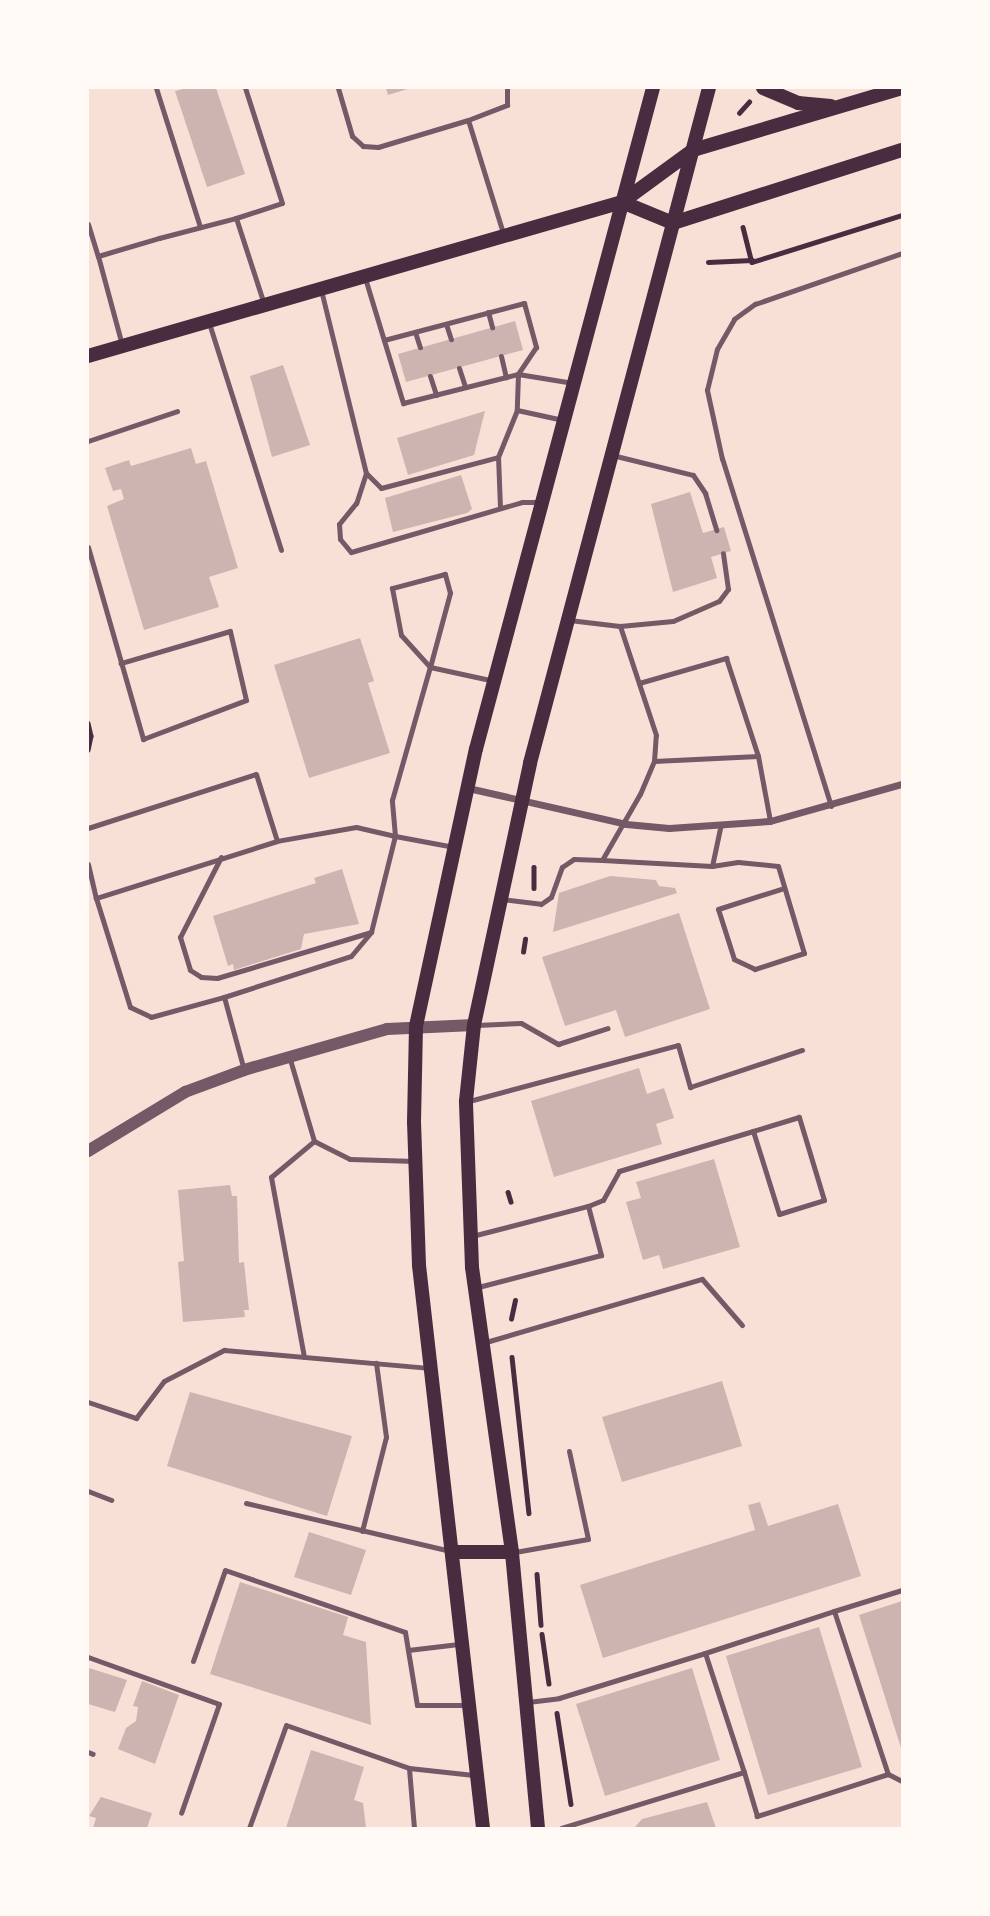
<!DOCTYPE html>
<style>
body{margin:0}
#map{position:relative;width:990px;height:1916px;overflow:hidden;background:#f7e1d7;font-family:Poppins,sans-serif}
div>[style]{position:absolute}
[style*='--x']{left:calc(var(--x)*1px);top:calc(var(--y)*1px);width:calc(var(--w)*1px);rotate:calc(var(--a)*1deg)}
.building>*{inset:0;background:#ccb4b1}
.path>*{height:4.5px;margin:-2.25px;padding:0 2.25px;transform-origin:2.25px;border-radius:2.25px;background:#4a2c40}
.service>*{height:5px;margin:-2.5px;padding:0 2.5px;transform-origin:2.5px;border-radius:2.5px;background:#755966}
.minor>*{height:7px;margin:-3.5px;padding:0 3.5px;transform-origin:3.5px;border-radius:3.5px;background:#755966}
.tertiary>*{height:12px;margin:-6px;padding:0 6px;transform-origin:6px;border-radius:6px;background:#755966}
.secondary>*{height:14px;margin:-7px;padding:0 7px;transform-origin:7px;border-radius:7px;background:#4a2c40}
span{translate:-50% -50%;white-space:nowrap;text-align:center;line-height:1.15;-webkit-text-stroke:5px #fffaf5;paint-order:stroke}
.frame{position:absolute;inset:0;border:89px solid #fffaf5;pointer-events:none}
</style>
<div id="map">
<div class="building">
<i style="clip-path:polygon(187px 88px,216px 88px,245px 174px,207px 187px,175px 91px)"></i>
<i style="clip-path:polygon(386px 88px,411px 88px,388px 95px)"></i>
<i style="clip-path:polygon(515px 321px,523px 350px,406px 382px,398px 354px)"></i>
<i style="clip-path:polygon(283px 365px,310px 445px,272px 457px,250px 376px)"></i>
<i style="clip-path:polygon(485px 411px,474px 455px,408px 475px,397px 438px)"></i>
<i style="clip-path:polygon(191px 448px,196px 464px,206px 461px,238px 568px,209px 577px,219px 607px,144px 630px,107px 506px,124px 499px,121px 489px,113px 491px,105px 468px,129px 460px,131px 466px)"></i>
<i style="clip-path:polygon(461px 475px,472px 509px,467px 513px,393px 532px,385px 498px)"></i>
<i style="clip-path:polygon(690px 492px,703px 533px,724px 527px,731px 551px,711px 557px,717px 578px,673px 592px,651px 504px)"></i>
<i style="clip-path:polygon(360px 638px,374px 681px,368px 683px,390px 753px,309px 778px,274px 665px)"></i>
<i style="clip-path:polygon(342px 869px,359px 924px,304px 934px,301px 949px,234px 970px,233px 964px,228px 966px,213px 916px,316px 883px,314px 878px)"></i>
<i style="clip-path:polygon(610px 876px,656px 880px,659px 886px,675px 888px,677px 893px,553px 932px,559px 893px)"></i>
<i style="clip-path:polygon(679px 913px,710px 1009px,625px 1037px,616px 1010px,565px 1026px,542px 957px)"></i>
<i style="clip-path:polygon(639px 1068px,647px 1094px,664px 1088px,674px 1118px,656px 1124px,662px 1144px,554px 1177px,531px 1101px)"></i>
<i style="clip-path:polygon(714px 1159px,740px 1247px,663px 1269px,659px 1255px,643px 1260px,626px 1202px,641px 1198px,636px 1182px)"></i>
<i style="clip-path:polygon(230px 1185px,232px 1196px,237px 1196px,239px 1263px,244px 1262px,249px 1310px,244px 1310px,245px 1317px,183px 1322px,178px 1262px,184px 1261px,178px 1190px)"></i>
<i style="clip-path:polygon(722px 1381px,742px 1446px,622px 1482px,602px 1417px)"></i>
<i style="clip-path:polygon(190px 1392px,352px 1436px,327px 1516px,167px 1466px)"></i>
<i style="clip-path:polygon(760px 1502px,768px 1526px,838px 1504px,861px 1576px,603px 1658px,580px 1585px,755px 1530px,748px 1505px)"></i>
<i style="clip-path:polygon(309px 1532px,366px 1550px,351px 1595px,294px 1577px)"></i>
<i style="clip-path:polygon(240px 1582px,348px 1617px,343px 1635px,366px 1642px,371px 1725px,210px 1674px)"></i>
<i style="clip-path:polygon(902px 1601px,902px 1751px,859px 1615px)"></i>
<i style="clip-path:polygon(819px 1627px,862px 1767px,768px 1795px,726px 1656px)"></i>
<i style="clip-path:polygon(89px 1668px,127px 1680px,115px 1712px,88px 1704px)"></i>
<i style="clip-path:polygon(692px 1668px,720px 1760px,605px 1796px,576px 1704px)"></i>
<i style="clip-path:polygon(142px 1681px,179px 1695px,155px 1764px,118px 1749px,126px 1728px,136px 1721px,138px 1707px,133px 1706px)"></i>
<i style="clip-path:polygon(311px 1750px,364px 1767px,354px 1800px,363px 1803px,366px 1828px,286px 1828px)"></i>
<i style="clip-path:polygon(101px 1797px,152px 1813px,147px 1828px,93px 1828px,96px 1818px,89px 1816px)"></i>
<i style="clip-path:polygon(707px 1802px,716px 1828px,634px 1828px,642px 1819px)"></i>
</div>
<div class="path">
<i style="--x:739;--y:113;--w:15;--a:-48"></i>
<i style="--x:743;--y:227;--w:36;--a:76"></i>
<i style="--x:752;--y:262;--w:157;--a:-17.4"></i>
<i style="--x:708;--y:262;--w:44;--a:-2.6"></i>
<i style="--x:88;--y:723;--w:13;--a:77"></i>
<i style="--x:91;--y:736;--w:14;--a:102"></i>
<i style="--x:534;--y:867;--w:21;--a:90"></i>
<i style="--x:523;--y:952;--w:13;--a:-81"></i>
<i style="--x:508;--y:1192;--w:10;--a:73"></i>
<i style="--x:511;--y:1319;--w:19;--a:-78"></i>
<i style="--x:512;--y:1357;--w:157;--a:83.8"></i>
<i style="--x:537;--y:1574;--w:51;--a:85.5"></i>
<i style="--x:542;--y:1634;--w:50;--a:82"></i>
<i style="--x:557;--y:1713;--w:92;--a:81.3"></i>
</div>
<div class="service">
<i style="--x:156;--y:88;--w:146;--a:72.4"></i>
<i style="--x:338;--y:88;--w:50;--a:73.7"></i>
<i style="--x:352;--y:136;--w:15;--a:42"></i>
<i style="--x:363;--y:146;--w:15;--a:4"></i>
<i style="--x:378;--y:147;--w:94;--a:-16.7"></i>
<i style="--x:236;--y:218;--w:48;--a:-18.1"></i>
<i style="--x:282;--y:203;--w:121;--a:-107.8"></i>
<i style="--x:88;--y:224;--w:34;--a:73"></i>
<i style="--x:503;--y:233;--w:118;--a:-107.2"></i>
<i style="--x:468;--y:120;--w:42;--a:-21"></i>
<i style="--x:507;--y:105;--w:17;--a:-90"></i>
<i style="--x:365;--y:278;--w:131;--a:73.1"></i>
<i style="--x:403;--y:403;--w:119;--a:-14.2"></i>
<i style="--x:518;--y:374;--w:56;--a:9.3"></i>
<i style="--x:321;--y:290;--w:188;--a:76.2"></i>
<i style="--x:366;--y:473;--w:21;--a:45"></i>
<i style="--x:381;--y:488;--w:121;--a:-14.8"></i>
<i style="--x:488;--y:312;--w:16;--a:75"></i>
<i style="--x:209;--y:323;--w:238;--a:72.4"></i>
<i style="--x:446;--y:324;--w:16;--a:72"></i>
<i style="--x:415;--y:332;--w:16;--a:72"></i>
<i style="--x:384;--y:340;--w:145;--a:-14.8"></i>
<i style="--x:524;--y:303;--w:46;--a:74.7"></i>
<i style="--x:536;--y:347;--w:32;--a:124"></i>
<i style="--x:518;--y:374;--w:36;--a:92"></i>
<i style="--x:122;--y:345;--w:92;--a:-105.1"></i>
<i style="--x:98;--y:256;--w:64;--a:-16.4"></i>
<i style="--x:159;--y:238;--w:80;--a:-14.6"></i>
<i style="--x:236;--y:218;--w:90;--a:72"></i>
<i style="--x:501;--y:356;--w:22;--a:77"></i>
<i style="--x:459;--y:368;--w:20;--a:72"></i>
<i style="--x:430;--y:376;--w:20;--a:72"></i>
<i style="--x:88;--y:441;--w:94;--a:-18.6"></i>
<i style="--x:612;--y:455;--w:83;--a:13.9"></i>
<i style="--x:693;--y:475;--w:22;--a:56"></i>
<i style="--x:705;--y:493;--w:39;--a:73"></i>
<i style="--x:366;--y:473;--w:32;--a:108"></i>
<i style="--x:356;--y:503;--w:27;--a:129"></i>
<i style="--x:339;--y:524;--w:15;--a:86"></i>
<i style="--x:340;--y:539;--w:17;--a:50"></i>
<i style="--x:351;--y:552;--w:178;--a:-16.3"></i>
<i style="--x:522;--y:502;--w:17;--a:0"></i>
<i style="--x:500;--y:508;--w:51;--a:-92.2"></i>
<i style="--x:498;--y:457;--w:51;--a:-68"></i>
<i style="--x:517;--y:410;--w:47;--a:12.3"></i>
<i style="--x:88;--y:547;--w:200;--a:74"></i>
<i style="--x:143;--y:739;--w:110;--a:-20.7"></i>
<i style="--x:246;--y:700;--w:71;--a:-103.1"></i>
<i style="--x:230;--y:631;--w:114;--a:163.6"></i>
<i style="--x:569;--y:620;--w:51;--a:6.7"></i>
<i style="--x:620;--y:626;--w:53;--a:-5.4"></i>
<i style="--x:673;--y:621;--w:50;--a:-23.5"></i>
<i style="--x:719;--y:601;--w:15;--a:-53"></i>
<i style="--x:728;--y:589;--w:36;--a:-98"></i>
<i style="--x:639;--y:683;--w:91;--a:-16"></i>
<i style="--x:726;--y:658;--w:103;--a:71.9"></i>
<i style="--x:758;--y:756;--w:66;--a:79.5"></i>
<i style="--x:654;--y:761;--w:104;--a:-2.8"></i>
<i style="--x:831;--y:806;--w:364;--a:-107.4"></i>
<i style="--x:722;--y:459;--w:71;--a:-102.3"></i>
<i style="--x:707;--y:390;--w:42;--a:-76.3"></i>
<i style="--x:717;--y:349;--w:34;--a:-60"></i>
<i style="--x:734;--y:319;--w:26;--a:-36"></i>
<i style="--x:755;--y:304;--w:156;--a:-19.1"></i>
<i style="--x:88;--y:828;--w:176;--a:-17.8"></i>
<i style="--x:256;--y:774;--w:70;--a:72.6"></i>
<i style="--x:454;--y:847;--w:60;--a:-169.4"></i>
<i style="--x:395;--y:836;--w:40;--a:-167"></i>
<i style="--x:356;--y:827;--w:80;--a:170"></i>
<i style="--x:277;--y:841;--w:190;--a:162.5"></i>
<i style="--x:96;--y:898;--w:114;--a:72.7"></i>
<i style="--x:130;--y:1007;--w:23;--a:25"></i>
<i style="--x:151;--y:1017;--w:76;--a:-15.3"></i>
<i style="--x:224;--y:997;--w:133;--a:-17.9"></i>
<i style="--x:351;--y:956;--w:31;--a:-50"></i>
<i style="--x:371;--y:932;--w:99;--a:-76"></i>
<i style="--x:395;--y:836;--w:36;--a:-95"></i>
<i style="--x:392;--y:800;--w:138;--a:-74.1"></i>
<i style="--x:430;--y:667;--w:77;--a:-74.9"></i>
<i style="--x:450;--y:593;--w:20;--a:-105"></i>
<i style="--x:445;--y:574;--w:55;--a:165.2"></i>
<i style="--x:392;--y:588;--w:48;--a:79.2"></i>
<i style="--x:401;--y:635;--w:43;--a:47.8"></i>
<i style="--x:430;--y:667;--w:66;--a:12.2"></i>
<i style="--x:221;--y:857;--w:90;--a:117.1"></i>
<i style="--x:180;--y:937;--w:34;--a:73"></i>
<i style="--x:190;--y:970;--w:13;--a:32"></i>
<i style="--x:201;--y:977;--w:16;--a:4"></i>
<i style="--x:217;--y:978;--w:161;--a:-16.6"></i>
<i style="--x:602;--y:860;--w:110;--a:3.1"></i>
<i style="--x:712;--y:866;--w:40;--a:-78"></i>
<i style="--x:88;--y:864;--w:35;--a:77"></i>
<i style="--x:712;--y:866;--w:26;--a:-9"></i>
<i style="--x:738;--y:862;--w:40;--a:5.7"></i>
<i style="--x:778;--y:866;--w:91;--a:73.4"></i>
<i style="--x:804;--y:953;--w:52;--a:161.9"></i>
<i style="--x:755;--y:969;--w:23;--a:-155"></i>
<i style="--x:734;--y:959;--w:52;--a:-107.7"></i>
<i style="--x:718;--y:909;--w:69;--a:-17.7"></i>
<i style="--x:502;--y:899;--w:39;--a:7"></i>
<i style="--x:541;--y:904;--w:12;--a:-35"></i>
<i style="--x:551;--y:897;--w:32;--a:-70"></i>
<i style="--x:562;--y:867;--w:14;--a:-34"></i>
<i style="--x:574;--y:859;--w:28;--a:2"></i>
<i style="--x:602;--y:860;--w:76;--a:-60.1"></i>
<i style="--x:640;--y:794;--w:36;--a:-67"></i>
<i style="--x:654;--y:761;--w:26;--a:-86"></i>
<i style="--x:656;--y:735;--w:115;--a:-108.3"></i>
<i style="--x:224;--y:997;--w:76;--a:74.7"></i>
<i style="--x:477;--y:1025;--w:44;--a:-2.6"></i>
<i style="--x:521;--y:1023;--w:43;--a:29.6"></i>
<i style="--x:558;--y:1044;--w:52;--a:-17.7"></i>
<i style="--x:289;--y:1056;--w:89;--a:73.6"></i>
<i style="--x:314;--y:1141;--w:40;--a:26.6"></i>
<i style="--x:350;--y:1159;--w:65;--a:1.8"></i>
<i style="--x:469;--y:1101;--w:216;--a:-15"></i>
<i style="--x:678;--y:1045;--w:44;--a:74.1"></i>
<i style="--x:690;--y:1087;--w:118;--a:-18.3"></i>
<i style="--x:588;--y:1206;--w:16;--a:-22"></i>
<i style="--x:603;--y:1200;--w:33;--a:-61"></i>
<i style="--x:619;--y:1171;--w:140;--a:-16.6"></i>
<i style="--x:753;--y:1131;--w:87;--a:72.6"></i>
<i style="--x:779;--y:1214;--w:47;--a:-17.3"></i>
<i style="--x:824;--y:1200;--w:87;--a:-106.8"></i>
<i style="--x:799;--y:1117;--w:48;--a:163.1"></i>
<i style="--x:472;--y:1236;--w:120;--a:-14.5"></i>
<i style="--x:588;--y:1206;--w:51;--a:75.1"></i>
<i style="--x:601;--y:1255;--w:127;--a:165.4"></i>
<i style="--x:486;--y:1342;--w:225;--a:-16.3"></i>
<i style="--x:702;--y:1279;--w:61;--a:49"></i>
<i style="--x:304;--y:1357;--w:183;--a:-100.4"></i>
<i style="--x:271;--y:1177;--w:56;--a:-39.9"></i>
<i style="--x:88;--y:1402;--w:51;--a:18.4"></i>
<i style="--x:136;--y:1418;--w:46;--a:-52.9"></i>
<i style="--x:164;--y:1381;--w:68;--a:-27.3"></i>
<i style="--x:224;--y:1350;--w:205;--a:5"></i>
<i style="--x:88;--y:1491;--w:25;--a:21"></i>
<i style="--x:246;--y:1503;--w:210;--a:13.2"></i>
<i style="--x:362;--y:1531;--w:97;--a:-75.7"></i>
<i style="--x:386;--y:1437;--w:75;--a:-97.7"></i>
<i style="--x:515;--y:1552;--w:74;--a:-10.1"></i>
<i style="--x:588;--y:1539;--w:90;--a:-102.2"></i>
<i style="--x:834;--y:1611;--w:71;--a:-17.2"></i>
<i style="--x:408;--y:1650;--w:51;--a:-6.7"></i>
<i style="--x:705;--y:1653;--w:136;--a:-18"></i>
<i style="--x:834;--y:1611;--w:172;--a:71.7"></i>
<i style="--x:888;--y:1774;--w:138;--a:162.2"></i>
<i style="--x:757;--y:1816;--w:46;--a:-106.5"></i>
<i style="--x:88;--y:1657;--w:139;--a:19.7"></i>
<i style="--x:219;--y:1704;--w:115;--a:109.2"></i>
<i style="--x:193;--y:1661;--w:96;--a:-70.6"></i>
<i style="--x:225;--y:1570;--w:190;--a:19"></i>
<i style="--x:405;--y:1632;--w:74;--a:80.7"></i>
<i style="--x:417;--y:1705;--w:49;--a:0"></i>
<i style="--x:528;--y:1702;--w:31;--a:-7"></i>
<i style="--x:559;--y:1698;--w:153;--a:-17.1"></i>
<i style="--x:705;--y:1653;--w:125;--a:71.9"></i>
<i style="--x:744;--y:1772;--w:191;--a:163"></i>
<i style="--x:88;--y:1752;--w:5;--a:22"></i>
<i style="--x:888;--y:1774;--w:16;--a:27"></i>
<i style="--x:249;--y:1828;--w:109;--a:-70.2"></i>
<i style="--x:286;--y:1725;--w:130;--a:19.3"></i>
<i style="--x:414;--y:1828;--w:60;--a:-94.8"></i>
<i style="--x:409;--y:1768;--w:65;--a:6.1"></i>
</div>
<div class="minor">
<i style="--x:468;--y:788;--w:162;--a:12.8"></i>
<i style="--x:626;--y:824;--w:43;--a:5.3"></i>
<i style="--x:669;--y:828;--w:101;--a:-4"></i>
<i style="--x:770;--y:821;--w:137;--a:-15.7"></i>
</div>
<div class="tertiary">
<i style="--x:88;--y:1151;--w:114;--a:-31.3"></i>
<i style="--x:185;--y:1092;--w:63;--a:-20.4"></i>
<i style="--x:244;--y:1070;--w:149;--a:-16"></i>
<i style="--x:387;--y:1029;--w:87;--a:-2.6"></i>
</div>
<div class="secondary">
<i style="--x:763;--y:88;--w:38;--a:23"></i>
<i style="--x:798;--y:103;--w:33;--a:5"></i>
<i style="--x:622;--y:202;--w:55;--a:22.4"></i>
<i style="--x:673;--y:223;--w:240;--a:-17.7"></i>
<i style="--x:88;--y:356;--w:556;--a:-16.09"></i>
<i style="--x:622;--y:202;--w:88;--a:-36.2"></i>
<i style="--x:693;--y:150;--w:218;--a:-16.5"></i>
<i style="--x:453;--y:1552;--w:59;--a:0"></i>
<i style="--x:483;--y:1828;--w:567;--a:-96.49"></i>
<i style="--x:419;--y:1265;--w:143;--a:-92"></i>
<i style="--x:414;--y:1122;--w:96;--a:-88.8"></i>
<i style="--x:416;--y:1026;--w:283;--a:-77.8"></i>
<i style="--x:476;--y:749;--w:684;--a:-75.01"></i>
<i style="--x:538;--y:1828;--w:277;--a:-95.4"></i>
<i style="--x:512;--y:1552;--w:288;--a:-98"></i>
<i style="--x:472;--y:1267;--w:166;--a:-92.1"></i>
<i style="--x:466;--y:1101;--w:76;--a:-84"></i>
<i style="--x:474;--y:1025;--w:268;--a:-77.9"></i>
<i style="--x:530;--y:763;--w:698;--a:-75.15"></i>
</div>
<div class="frame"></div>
</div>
